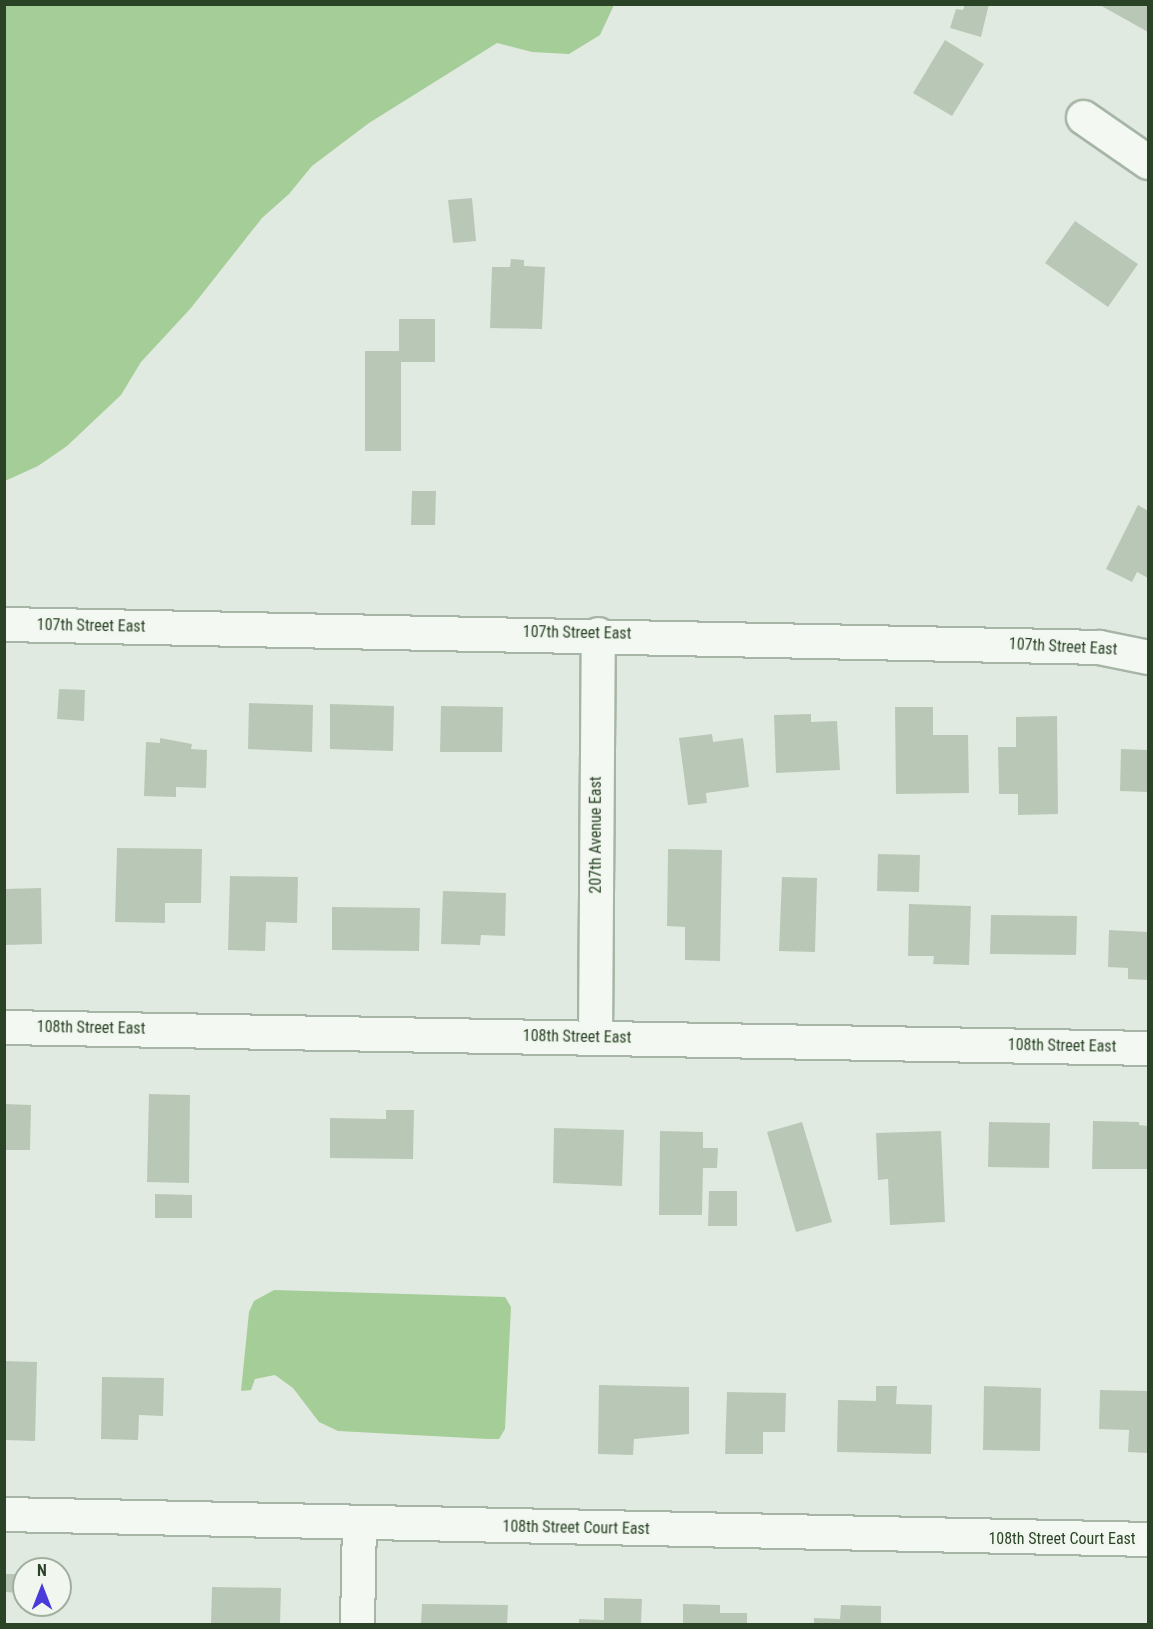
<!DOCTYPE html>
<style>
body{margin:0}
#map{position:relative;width:1153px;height:1629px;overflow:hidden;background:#e1eae0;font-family:"Roboto Condensed",sans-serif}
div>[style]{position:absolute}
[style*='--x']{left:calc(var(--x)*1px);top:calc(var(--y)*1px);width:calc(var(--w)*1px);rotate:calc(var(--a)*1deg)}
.water>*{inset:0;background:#a5cd98}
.building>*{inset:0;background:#b9c8b6}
.roads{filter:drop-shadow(2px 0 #a6b5a5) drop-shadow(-2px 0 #a6b5a5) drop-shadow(0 2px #a6b5a5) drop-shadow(0 -2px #a6b5a5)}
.street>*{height:33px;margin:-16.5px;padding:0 16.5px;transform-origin:16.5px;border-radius:16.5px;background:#f3f8f3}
span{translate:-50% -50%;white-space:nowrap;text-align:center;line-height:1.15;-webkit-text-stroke:4.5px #f1f7ef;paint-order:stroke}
.street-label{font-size:16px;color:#2a4327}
.frame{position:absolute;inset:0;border:6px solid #2a4327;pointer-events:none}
.north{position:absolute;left:12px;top:1557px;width:60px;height:60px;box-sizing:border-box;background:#f1f7ef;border:2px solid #a1af9f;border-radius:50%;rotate:0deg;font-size:16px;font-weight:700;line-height:24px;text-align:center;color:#2a4327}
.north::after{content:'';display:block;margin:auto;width:21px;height:27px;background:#493ad9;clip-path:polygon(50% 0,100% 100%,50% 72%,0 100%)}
</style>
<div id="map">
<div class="water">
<i style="clip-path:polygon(5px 4px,614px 4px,614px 5px,600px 35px,569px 54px,532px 52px,497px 43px,369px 123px,312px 166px,289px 194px,262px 218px,191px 308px,141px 362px,121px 395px,67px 446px,38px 466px,5px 481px)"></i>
<i style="clip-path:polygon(274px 1290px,505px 1297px,511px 1307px,505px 1429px,499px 1439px,488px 1439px,338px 1431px,319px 1422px,293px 1388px,275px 1375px,255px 1379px,251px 1390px,241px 1391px,249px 1312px,254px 1301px)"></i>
</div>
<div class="building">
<i style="clip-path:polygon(965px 4px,989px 4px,981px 37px,950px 28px,956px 9px,963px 10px)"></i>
<i style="clip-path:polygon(1098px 4px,1148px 4px,1148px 32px)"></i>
<i style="clip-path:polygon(945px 40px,984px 64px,952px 116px,913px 93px)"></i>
<i style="clip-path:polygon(472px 198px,476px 241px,453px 243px,448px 200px)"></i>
<i style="clip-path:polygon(1075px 221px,1138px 264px,1108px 307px,1045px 263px)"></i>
<i style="clip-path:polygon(511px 259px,524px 260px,524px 266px,545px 267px,542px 329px,490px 328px,492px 267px,510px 267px)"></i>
<i style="clip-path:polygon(399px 319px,435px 319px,435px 362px,401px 362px,401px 451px,365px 451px,365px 351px,399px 351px)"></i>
<i style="clip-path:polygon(412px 491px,436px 491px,435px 525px,411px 525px)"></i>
<i style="clip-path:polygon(1138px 505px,1148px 511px,1148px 578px,1137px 572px,1132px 582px,1106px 569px)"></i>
<i style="clip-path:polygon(59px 689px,85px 690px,84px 721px,57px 719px)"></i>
<i style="clip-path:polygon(249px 703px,313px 705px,312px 752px,248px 749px)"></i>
<i style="clip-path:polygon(330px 704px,394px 706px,393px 751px,330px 749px)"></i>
<i style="clip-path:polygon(441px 706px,503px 707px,502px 752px,440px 752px)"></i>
<i style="clip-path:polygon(895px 707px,933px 707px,933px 735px,968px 735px,969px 793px,896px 794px)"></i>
<i style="clip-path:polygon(811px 714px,811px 722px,837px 721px,840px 770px,776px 773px,774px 715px)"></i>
<i style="clip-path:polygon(1057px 716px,1058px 814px,1018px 815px,1018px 794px,999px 794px,998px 747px,1016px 747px,1016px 717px)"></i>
<i style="clip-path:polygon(712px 734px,713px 742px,743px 738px,749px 787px,706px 793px,707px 803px,688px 805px,679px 738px)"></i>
<i style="clip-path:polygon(160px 738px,192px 744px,191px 749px,207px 750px,206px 788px,176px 787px,176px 797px,144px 796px,146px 742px,160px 743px)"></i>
<i style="clip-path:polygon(1121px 749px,1148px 750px,1148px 792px,1120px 791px)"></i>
<i style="clip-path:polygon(117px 848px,202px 849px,201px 903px,165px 903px,165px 923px,115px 922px)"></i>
<i style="clip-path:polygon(668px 849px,722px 850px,720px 961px,685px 960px,685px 927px,667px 926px)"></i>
<i style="clip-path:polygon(878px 854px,920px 855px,919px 892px,877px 891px)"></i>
<i style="clip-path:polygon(230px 876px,298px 877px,297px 923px,266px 922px,265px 951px,228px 950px)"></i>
<i style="clip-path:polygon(782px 877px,817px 878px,815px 952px,779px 951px)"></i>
<i style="clip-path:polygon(41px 888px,42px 944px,4px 945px,4px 889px)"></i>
<i style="clip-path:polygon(443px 891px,506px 893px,505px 936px,481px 935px,480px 945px,441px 944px)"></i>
<i style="clip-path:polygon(909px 904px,971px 906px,969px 965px,933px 964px,934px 956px,908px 956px)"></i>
<i style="clip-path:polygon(332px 907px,420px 908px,419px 951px,332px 950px)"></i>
<i style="clip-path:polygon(991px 915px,1077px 916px,1076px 955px,990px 954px)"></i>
<i style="clip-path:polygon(1109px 930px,1148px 932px,1148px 980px,1128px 979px,1128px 968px,1108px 967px)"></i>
<i style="clip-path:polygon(149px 1094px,190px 1095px,189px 1183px,147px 1182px)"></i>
<i style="clip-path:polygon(4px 1104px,31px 1105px,30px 1150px,4px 1150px)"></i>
<i style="clip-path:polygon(386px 1110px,414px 1110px,413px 1159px,330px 1158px,330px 1118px,386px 1119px)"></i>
<i style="clip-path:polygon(1093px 1121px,1139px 1122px,1139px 1125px,1148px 1126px,1148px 1169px,1092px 1169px)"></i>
<i style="clip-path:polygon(802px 1122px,832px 1222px,796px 1232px,767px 1132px)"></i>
<i style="clip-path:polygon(989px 1122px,1050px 1123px,1049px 1168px,988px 1167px)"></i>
<i style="clip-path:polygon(554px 1128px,624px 1130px,622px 1186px,553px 1183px)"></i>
<i style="clip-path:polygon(660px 1131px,703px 1132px,703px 1148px,718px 1148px,717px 1168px,703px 1168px,702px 1215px,659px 1215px)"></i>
<i style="clip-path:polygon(941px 1131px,945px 1222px,890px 1225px,888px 1179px,878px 1180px,876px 1133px)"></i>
<i style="clip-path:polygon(709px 1191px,737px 1191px,737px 1226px,708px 1226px)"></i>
<i style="clip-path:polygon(155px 1194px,192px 1195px,192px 1218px,155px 1218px)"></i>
<i style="clip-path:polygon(4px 1361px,37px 1362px,35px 1441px,4px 1440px)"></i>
<i style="clip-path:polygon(102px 1377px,164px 1378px,163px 1416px,139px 1415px,138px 1440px,101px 1439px)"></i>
<i style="clip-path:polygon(599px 1385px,689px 1387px,689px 1434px,634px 1439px,633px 1455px,598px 1454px)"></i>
<i style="clip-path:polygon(876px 1386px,897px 1386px,896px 1404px,932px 1405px,931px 1454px,837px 1452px,838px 1400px,876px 1401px)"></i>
<i style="clip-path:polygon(984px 1386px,1041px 1388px,1040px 1451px,983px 1450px)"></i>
<i style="clip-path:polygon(1100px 1390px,1148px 1391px,1148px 1453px,1128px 1452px,1129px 1430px,1099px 1429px)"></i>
<i style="clip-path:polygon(727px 1392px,786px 1393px,785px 1432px,763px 1432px,763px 1454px,725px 1454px)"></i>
<i style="clip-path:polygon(4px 1574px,24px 1574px,24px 1593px,4px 1592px)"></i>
<i style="clip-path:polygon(212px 1587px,281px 1588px,280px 1624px,211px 1624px)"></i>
<i style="clip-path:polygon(604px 1598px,642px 1599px,641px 1624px,579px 1624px,579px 1619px,604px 1620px)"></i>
<i style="clip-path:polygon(422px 1604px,508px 1605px,507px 1624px,421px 1624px)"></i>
<i style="clip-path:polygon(683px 1604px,720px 1605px,720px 1613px,747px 1613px,747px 1624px,683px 1624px)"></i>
<i style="clip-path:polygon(841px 1605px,881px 1606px,881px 1624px,814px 1624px,814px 1618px,840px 1619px)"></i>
</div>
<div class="roads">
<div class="street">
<i style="--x:1083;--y:117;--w:79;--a:34.7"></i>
<i style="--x:4;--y:624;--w:1095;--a:1.2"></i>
<i style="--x:1099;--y:647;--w:50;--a:11.5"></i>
<i style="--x:4;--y:1027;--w:1144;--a:1.05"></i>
<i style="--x:595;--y:1037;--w:403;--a:-89.6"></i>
<i style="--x:4;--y:1514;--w:1144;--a:1.25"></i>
<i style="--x:357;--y:1624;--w:101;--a:-88.9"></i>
</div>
</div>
<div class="street-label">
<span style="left:91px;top:626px;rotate:1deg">107th Street East</span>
<span style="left:577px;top:633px;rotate:1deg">107th Street East</span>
<span style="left:1063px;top:647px;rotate:3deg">107th Street East</span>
<span style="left:596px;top:835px;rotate:-90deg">207th Avenue East</span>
<span style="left:91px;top:1028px;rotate:1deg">108th Street East</span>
<span style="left:577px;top:1037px;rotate:1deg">108th Street East</span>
<span style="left:1062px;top:1046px;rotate:1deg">108th Street East</span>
<span style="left:576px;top:1528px;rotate:1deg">108th Street Court East</span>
<span style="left:1062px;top:1539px">108th Street Court East</span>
</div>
<div class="frame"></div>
<div class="north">N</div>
</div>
